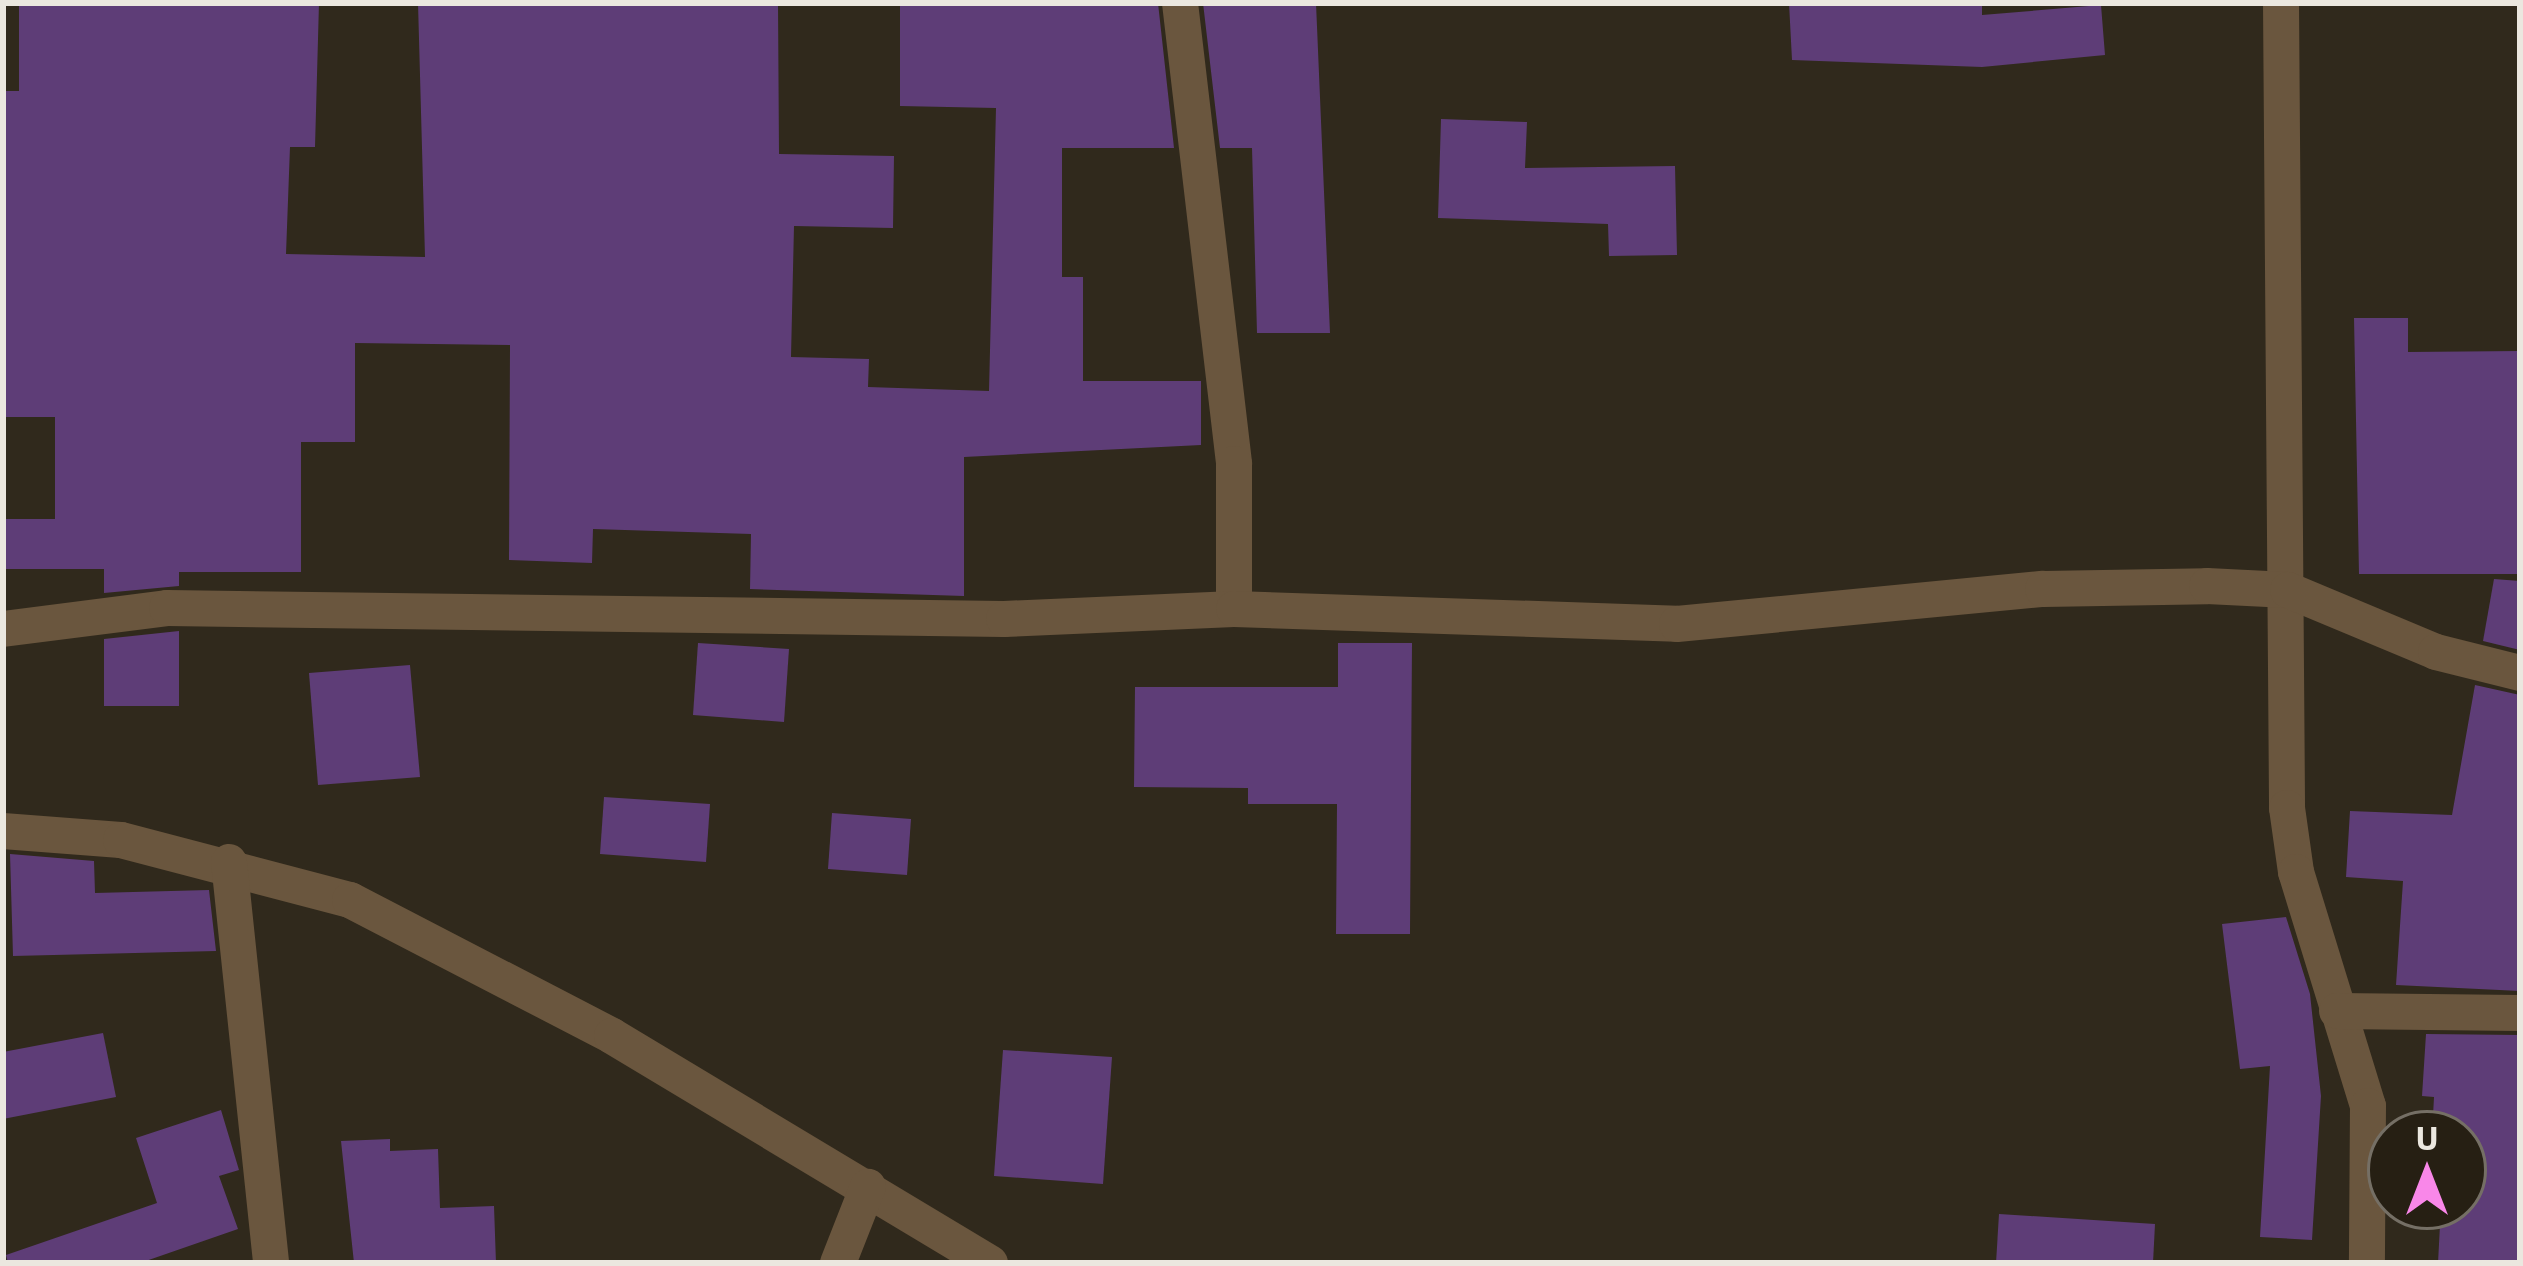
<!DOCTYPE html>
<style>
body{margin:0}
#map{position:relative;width:2523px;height:1266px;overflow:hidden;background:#30291c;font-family:"Exo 2",sans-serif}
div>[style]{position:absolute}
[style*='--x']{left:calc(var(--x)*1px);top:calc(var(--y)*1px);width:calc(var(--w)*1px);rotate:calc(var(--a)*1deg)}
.building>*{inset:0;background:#5e3d77}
.street>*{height:36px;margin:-18px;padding:0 18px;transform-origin:18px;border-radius:18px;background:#6a563e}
span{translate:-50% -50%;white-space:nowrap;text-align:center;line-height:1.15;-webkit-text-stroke:9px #261f13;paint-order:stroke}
.frame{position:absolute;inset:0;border:6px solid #ebe7df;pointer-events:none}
.north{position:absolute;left:2367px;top:1110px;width:120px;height:120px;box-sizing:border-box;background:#261f13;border:3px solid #756f65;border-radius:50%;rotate:0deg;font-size:33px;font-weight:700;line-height:48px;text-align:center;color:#ebe7df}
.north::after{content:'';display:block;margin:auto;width:42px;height:54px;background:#f987e9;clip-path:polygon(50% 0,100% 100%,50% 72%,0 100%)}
</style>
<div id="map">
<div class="building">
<i style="clip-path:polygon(19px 3px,319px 3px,315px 147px,290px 147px,286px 254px,425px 257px,418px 3px,778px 3px,779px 154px,894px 156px,893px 228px,794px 226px,791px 357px,869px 359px,868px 387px,989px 391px,996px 108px,900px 106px,900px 3px,1158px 3px,1174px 148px,1062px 148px,1062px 277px,1083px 277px,1083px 381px,1201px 381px,1201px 445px,964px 457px,964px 596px,750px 589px,751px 534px,593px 529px,592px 563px,509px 560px,510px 345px,355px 343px,355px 442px,301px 442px,301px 572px,179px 572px,179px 586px,104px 593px,104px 569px,5px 569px,5px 519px,55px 519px,55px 417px,3px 417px,3px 91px,19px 91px)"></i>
<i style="clip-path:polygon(1203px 3px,1316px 3px,1330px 333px,1257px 333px,1252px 148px,1220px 148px)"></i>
<i style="clip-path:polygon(1789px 3px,1982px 3px,1982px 15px,2101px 5px,2105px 55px,1982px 67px,1792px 60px)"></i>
<i style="clip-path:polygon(1441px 119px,1527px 122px,1525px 168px,1675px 166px,1677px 255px,1609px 256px,1608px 224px,1438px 218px)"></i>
<i style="clip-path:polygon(2354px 318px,2408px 318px,2408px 352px,2520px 351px,2520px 574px,2359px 574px)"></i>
<i style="clip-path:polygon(2494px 579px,2520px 581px,2520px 650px,2483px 641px)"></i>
<i style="clip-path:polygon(179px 631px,179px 706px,104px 706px,104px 639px)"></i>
<i style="clip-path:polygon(698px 643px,789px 649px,784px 722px,693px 715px)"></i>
<i style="clip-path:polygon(1338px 643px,1412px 643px,1410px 934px,1336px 934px,1337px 804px,1248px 804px,1248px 788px,1134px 787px,1135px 687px,1338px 687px)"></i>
<i style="clip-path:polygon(410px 665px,420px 777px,318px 785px,309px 673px)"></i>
<i style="clip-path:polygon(2475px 685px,2520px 695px,2520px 991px,2396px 985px,2403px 881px,2346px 877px,2350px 811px,2452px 815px)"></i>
<i style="clip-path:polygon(604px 797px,710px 804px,706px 862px,600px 854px)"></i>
<i style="clip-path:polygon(832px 813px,911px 819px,907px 875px,828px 869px)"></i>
<i style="clip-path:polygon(10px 854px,94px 861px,95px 893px,209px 890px,216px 951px,13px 956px)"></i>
<i style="clip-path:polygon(2286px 917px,2310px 994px,2321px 1096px,2312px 1240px,2260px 1237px,2270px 1066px,2240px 1069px,2222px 924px)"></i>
<i style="clip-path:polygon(103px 1033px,116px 1097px,3px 1119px,3px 1052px)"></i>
<i style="clip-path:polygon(2426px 1034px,2520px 1035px,2520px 1263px,2438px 1263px,2441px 1206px,2463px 1206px,2463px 1134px,2432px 1134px,2434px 1097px,2422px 1096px)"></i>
<i style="clip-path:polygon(1003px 1050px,1112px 1057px,1103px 1184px,994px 1176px)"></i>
<i style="clip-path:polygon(221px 1110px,239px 1170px,219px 1176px,238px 1229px,140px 1263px,8px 1263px,6px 1255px,157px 1203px,136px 1138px)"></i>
<i style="clip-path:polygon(390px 1139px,390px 1151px,438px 1149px,440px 1208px,494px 1206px,496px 1263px,354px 1263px,341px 1141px)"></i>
<i style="clip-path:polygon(1999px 1214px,2155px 1224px,2153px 1263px,1996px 1263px)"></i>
</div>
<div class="street">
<i style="--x:1180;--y:3;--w:464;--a:83.3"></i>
<i style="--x:1234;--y:464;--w:145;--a:90"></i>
<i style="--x:2281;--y:3;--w:805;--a:89.57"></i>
<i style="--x:2287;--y:808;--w:65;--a:82"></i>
<i style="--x:2296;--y:872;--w:245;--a:72.9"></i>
<i style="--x:2368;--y:1106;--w:157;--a:90.4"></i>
<i style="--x:3;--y:629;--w:165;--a:-7.3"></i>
<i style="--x:167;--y:608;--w:837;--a:0.75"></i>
<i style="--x:1004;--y:619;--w:230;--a:-2.5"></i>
<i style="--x:1234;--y:609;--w:443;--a:1.9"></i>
<i style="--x:1677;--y:624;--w:368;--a:-5.5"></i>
<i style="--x:2043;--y:589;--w:164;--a:-1"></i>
<i style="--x:2207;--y:586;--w:81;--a:2.8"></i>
<i style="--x:2288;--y:590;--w:160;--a:22.7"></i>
<i style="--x:2436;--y:652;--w:87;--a:14"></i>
<i style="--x:3;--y:831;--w:118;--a:4.4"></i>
<i style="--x:121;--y:840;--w:237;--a:14.7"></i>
<i style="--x:350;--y:900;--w:295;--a:27.4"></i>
<i style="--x:612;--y:1036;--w:441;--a:31"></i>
<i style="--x:229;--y:862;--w:403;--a:84"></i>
<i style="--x:2337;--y:1011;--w:183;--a:0.6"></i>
<i style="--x:838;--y:1263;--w:82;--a:-68.5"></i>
</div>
<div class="frame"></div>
<div class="north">U</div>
</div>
